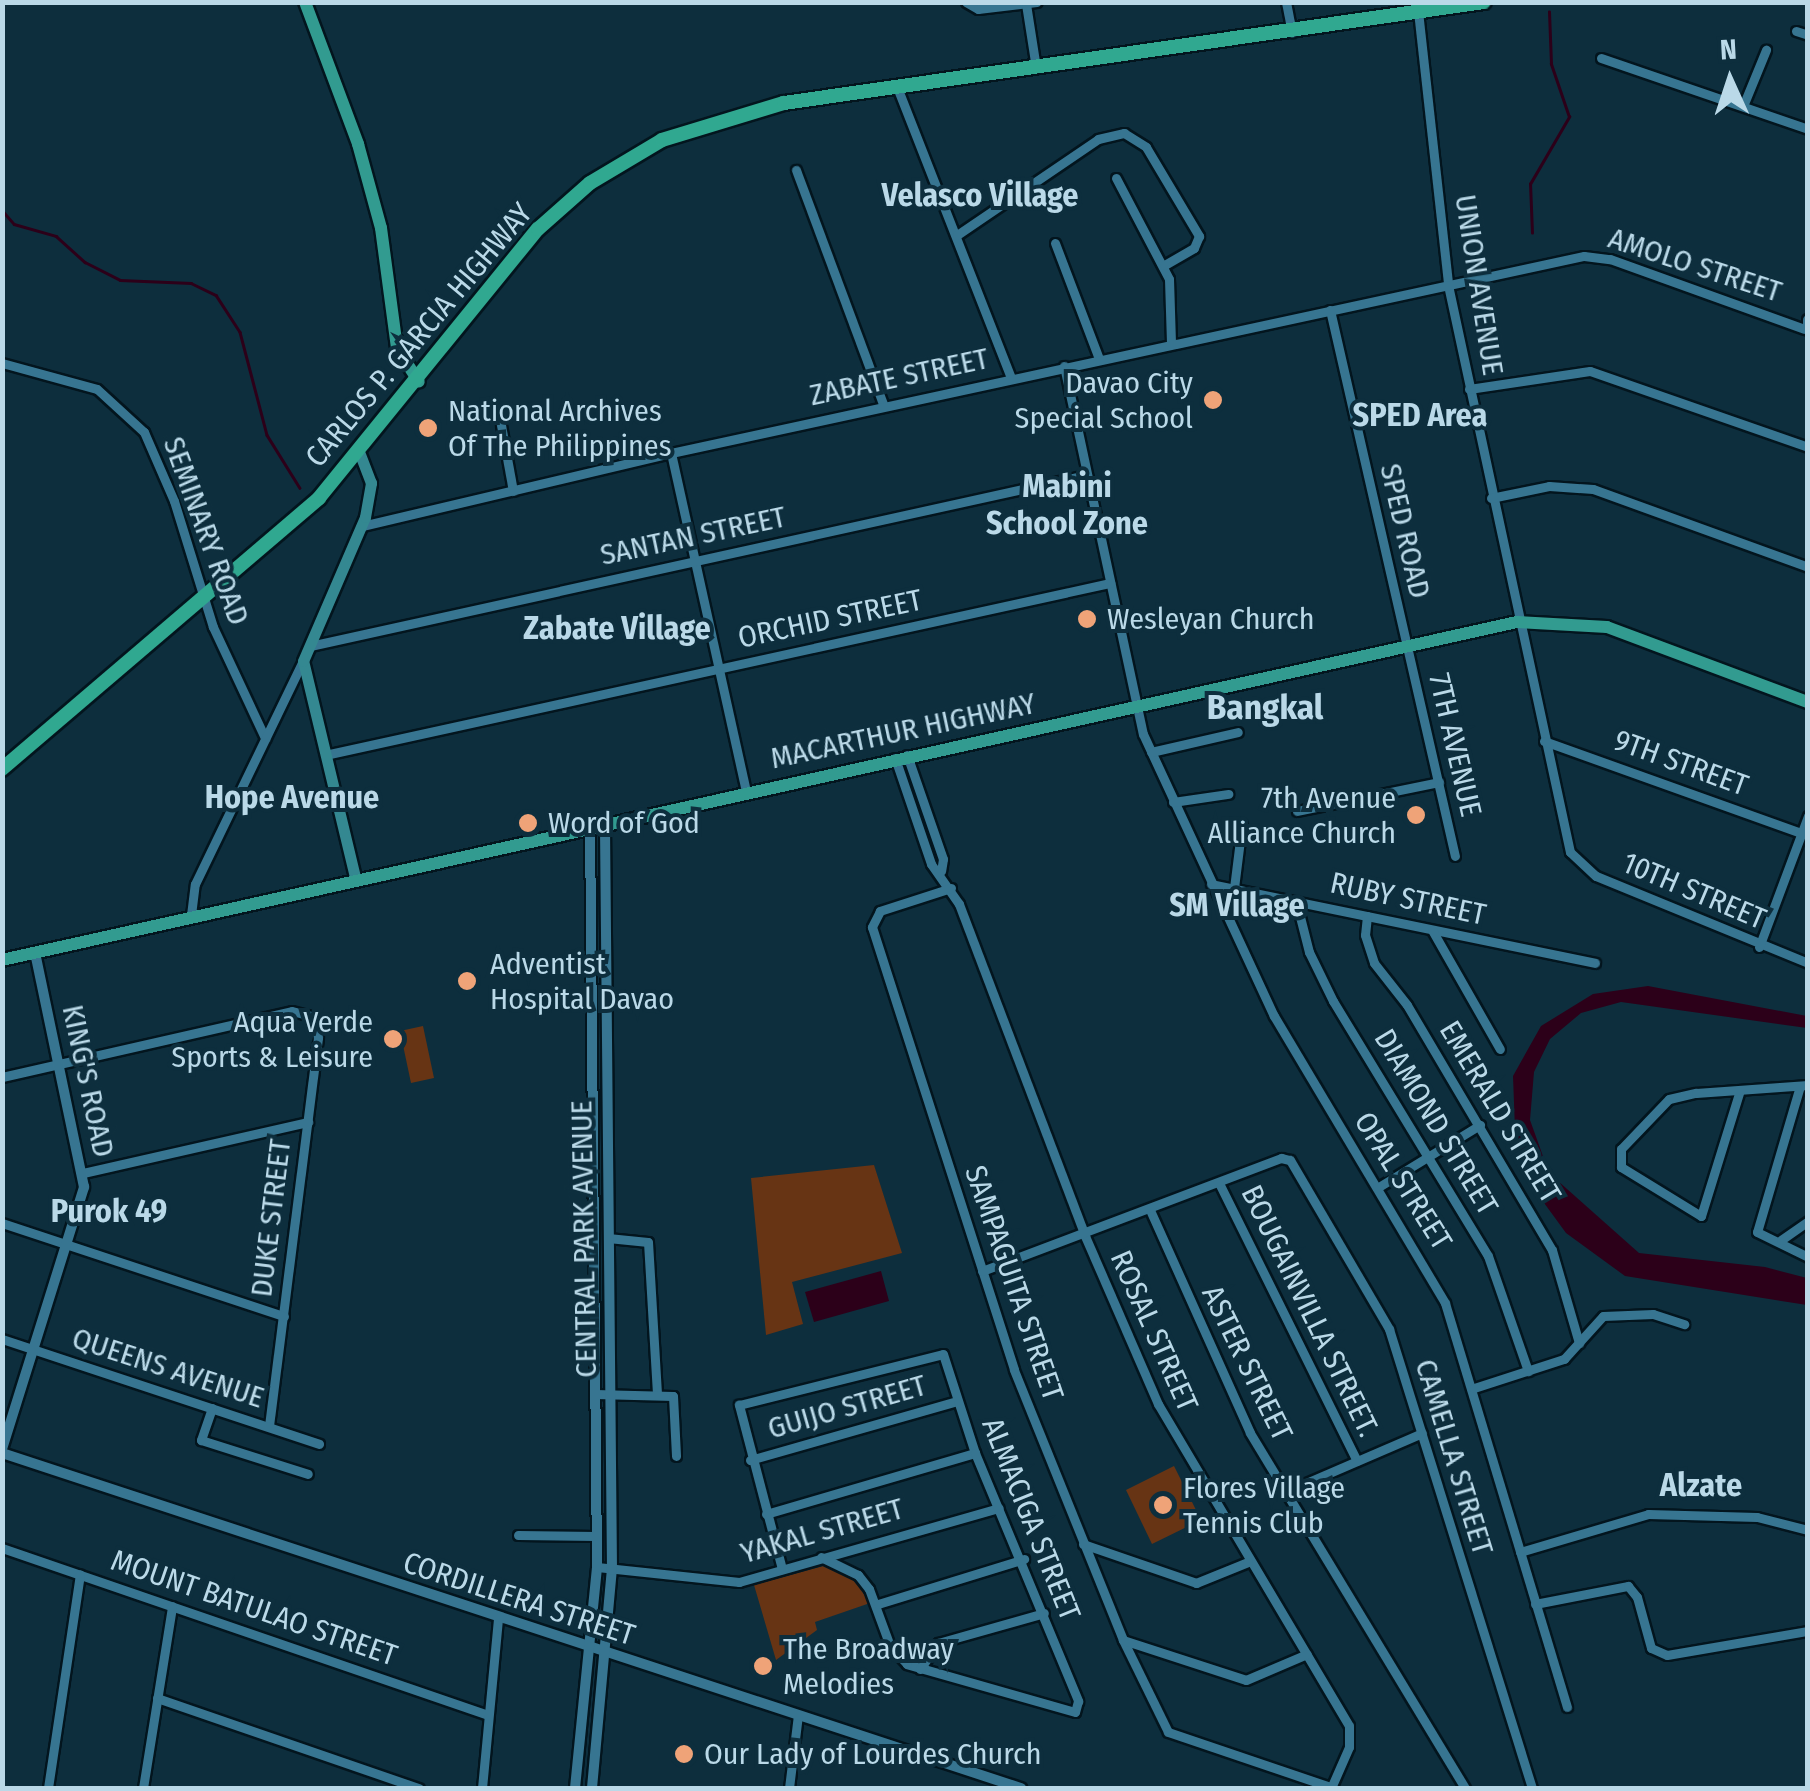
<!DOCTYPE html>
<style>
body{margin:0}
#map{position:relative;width:1810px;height:1791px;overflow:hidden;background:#0d2e3d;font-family:"Fira Sans Condensed",sans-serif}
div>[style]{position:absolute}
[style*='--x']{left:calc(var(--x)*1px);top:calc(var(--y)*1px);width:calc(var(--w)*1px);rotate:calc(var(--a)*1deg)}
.green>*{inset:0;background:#673414}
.water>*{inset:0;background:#2c0019}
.stream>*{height:2.5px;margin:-1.25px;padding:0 1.25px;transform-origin:1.25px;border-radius:1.25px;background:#2c0019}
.roads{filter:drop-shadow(2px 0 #03151e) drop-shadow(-2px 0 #03151e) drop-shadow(0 2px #03151e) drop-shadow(0 -2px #03151e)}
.minor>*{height:9px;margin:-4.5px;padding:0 4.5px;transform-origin:4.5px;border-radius:4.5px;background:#377591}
.tertiary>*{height:10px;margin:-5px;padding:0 5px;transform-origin:5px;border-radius:5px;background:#377591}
.secondary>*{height:11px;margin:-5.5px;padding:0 5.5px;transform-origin:5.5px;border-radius:5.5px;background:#348891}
.primary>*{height:12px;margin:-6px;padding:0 6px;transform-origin:6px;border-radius:6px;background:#329b90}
.trunk>*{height:14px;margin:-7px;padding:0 7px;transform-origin:7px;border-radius:7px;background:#30a890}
.dots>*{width:28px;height:28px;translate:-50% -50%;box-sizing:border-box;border:5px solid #0d2e3d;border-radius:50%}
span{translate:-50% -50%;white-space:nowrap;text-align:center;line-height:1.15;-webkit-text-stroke:8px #0d2e3d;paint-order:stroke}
.street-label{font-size:30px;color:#bad9e8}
.poi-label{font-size:30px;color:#bad9e8}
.right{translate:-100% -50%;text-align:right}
.left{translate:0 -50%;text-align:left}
.neighbourhood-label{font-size:32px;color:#bad9e8;font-weight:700}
.quarter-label{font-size:35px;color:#bad9e8;font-weight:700}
.frame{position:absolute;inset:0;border:5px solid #bad9e8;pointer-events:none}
.north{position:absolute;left:1680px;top:30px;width:100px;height:100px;-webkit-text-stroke:8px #0d2e3d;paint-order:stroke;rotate:357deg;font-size:28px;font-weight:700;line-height:40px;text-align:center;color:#bad9e8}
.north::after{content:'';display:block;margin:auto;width:35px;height:45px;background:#bad9e8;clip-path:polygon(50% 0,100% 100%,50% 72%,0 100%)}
</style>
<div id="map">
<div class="green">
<i style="clip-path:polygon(423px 1026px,434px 1078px,411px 1083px,400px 1031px)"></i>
<i style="clip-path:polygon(874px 1165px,902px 1253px,792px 1282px,803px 1324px,766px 1335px,751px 1178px)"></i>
<i style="clip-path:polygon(1174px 1466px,1201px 1520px,1152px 1544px,1126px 1490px)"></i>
<i style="clip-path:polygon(827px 1565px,856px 1580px,873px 1602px,815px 1622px,817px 1630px,776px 1660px,754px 1585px)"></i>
</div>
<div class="water">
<i style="clip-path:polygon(1648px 986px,1807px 1016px,1807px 1028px,1621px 1002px,1581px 1013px,1550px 1039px,1534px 1072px,1530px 1120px,1549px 1173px,1639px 1253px,1765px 1267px,1807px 1278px,1807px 1305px,1625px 1276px,1566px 1233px,1531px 1185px,1515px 1130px,1513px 1076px,1541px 1026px,1593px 994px)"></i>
<i style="clip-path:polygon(881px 1271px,889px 1301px,814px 1322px,805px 1292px)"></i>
</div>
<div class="stream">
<i style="--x:2;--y:210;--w:18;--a:49"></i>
<i style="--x:14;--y:224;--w:44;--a:15.9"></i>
<i style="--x:56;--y:236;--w:39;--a:42"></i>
<i style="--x:85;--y:262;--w:39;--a:27"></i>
<i style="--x:120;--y:280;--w:71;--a:2.4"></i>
<i style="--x:191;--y:283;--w:28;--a:26"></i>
<i style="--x:216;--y:295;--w:44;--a:57"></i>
<i style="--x:240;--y:332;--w:106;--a:75.3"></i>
<i style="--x:267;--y:435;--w:62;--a:58.1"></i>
<i style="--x:1532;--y:233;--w:49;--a:-92.3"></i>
<i style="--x:1530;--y:184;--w:78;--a:-59.8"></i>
<i style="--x:1569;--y:117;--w:56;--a:-108.8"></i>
<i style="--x:1551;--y:64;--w:52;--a:-92.2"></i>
</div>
<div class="roads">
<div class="minor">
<i style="--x:966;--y:2;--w:14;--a:30"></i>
<i style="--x:978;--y:9;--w:59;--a:-6.8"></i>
<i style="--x:1286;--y:2;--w:31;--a:79"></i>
<i style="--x:1417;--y:2;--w:285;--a:83.7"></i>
<i style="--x:1448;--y:285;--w:580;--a:77.86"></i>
<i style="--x:1570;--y:852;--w:35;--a:43"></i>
<i style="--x:1596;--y:876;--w:229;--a:22.3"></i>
<i style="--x:1026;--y:4;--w:65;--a:81.1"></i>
<i style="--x:1796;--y:31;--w:13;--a:18"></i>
<i style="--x:1601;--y:58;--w:219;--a:18.9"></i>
<i style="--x:897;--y:87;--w:313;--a:68.6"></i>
<i style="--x:1743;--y:106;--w:61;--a:-67.7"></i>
<i style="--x:796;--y:170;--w:252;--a:69.6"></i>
<i style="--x:1116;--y:178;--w:114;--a:62.3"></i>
<i style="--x:1169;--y:279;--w:64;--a:88.2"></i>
<i style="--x:957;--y:235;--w:171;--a:-34.2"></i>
<i style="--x:1098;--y:139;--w:27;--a:-13"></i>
<i style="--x:1124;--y:133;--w:26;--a:32"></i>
<i style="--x:1146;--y:147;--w:104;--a:59.2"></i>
<i style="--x:1199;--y:236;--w:13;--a:113"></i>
<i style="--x:1194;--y:248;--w:34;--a:150"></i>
<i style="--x:1055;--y:243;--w:124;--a:69.2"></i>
<i style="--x:1330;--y:310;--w:560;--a:77.11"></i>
<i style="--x:2;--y:363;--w:98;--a:15.3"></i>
<i style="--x:97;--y:389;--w:64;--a:42.5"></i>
<i style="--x:144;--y:432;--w:75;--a:66.5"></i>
<i style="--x:174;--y:501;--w:132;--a:72.8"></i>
<i style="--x:213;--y:627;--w:123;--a:64.9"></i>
<i style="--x:1064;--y:366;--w:376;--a:77.9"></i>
<i style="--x:1143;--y:734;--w:311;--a:65.1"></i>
<i style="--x:1274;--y:1016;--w:334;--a:59.2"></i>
<i style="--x:1445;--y:1303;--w:422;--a:73.2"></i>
<i style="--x:1469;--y:389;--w:122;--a:-8.5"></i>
<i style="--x:1590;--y:371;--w:231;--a:19.2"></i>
<i style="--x:501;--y:425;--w:67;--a:79.7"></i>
<i style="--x:671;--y:453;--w:346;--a:77.5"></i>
<i style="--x:1491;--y:498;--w:59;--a:-11.7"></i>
<i style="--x:1549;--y:486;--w:44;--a:3.9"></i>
<i style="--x:1593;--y:489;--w:229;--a:19.9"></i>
<i style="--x:362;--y:526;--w:318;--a:-13.3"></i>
<i style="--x:671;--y:453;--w:934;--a:-12.18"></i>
<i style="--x:1584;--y:256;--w:26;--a:7"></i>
<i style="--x:1610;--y:259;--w:206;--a:19.8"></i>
<i style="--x:310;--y:646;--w:795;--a:-12.43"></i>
<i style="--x:1544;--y:741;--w:273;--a:19.7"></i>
<i style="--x:1151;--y:752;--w:89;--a:-12.9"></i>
<i style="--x:325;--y:755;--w:804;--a:-12.36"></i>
<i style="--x:907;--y:755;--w:110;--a:70.9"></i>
<i style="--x:943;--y:859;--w:12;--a:99"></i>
<i style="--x:895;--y:758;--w:112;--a:71.2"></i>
<i style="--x:931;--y:864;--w:49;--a:55"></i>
<i style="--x:959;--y:904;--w:355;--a:69.2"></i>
<i style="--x:1085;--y:1236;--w:183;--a:66.5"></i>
<i style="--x:1158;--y:1404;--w:374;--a:59.3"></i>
<i style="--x:1349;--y:1726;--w:21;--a:90"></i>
<i style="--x:1349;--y:1747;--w:45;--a:113.7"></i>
<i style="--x:1173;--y:802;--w:56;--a:-8.3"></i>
<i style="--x:1297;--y:811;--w:145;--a:-11.5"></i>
<i style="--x:1211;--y:884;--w:392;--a:11.6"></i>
<i style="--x:951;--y:888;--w:75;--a:162.1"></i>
<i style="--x:880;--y:911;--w:18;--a:117"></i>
<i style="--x:872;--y:927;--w:465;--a:72.2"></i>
<i style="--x:1014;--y:1370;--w:291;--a:68"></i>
<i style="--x:1123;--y:1640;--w:102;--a:63.9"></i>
<i style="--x:1168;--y:1732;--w:174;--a:18.7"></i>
<i style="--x:1234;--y:888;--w:64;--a:-82.9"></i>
<i style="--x:1296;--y:901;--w:53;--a:75.7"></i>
<i style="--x:1309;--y:952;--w:55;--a:63.9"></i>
<i style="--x:1333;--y:1001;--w:298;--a:58.7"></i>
<i style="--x:1488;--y:1256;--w:122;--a:70.8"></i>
<i style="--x:191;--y:915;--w:31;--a:-83"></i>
<i style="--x:195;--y:884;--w:248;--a:-64.2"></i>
<i style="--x:1367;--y:916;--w:19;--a:96"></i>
<i style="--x:1365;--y:935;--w:29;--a:72"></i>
<i style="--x:1374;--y:963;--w:53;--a:51.8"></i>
<i style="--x:1407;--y:1005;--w:285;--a:59.4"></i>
<i style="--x:1552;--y:1250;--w:97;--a:73.8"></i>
<i style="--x:1432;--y:930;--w:137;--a:60.3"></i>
<i style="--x:1759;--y:947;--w:140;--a:-69.5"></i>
<i style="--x:2;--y:1077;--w:297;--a:-12.8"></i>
<i style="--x:292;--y:1011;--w:24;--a:15"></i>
<i style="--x:315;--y:1017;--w:21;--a:82"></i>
<i style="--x:318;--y:1038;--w:391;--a:97.2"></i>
<i style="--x:1800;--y:1086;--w:152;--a:106.4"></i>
<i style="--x:1757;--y:1232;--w:57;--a:26.1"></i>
<i style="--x:1740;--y:1090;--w:132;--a:107.2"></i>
<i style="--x:1701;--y:1216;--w:94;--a:-148.5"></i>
<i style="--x:1621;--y:1167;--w:18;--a:-90"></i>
<i style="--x:1621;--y:1149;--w:69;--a:-46.2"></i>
<i style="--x:1669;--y:1099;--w:28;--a:-13"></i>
<i style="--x:1696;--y:1093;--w:112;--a:-4.1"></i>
<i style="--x:83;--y:1173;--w:231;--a:-12.8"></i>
<i style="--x:1219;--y:1183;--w:310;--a:63.6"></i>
<i style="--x:1377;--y:1188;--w:121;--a:-31.5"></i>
<i style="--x:1150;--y:1210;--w:244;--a:65.8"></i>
<i style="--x:1250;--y:1433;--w:415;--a:58.8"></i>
<i style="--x:2;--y:1223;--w:297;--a:18.3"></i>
<i style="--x:608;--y:1238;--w:40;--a:5.7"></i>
<i style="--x:648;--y:1242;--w:153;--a:86.6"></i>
<i style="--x:1781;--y:1240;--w:33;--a:-35"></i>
<i style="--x:982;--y:1271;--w:320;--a:-20.7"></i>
<i style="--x:1281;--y:1158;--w:9;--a:13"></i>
<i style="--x:1290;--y:1160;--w:196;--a:59.6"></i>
<i style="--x:1389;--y:1329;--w:481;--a:72.7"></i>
<i style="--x:2;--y:1339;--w:334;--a:18.3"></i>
<i style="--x:1474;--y:1388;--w:95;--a:-17.9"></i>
<i style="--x:1564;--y:1359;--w:58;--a:-47.8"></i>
<i style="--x:1603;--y:1316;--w:50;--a:-2.3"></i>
<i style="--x:1653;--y:1314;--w:33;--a:18"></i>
<i style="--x:595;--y:1394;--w:78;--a:1.5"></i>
<i style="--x:673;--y:1396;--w:60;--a:87.1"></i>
<i style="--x:212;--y:1408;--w:34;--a:109"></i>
<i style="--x:201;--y:1440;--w:112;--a:17.6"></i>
<i style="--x:750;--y:1460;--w:215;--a:-15.9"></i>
<i style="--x:1285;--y:1492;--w:149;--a:-23.3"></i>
<i style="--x:766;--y:1514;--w:218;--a:-16.3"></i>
<i style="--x:518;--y:1535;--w:78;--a:0.7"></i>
<i style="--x:1083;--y:1544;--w:120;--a:19"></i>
<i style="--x:1196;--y:1583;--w:56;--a:-22"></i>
<i style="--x:2;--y:1548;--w:514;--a:18.96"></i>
<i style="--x:1520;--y:1552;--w:134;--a:-16.5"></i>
<i style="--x:1648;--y:1514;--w:109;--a:1.6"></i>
<i style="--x:1757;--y:1517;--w:53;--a:14.3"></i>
<i style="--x:597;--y:1567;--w:143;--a:6"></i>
<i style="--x:739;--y:1582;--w:270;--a:-15.9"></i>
<i style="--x:782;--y:1569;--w:170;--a:-104.7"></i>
<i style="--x:739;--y:1405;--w:210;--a:-14"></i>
<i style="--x:943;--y:1354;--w:104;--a:72.1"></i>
<i style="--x:975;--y:1453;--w:269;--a:67.4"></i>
<i style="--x:1078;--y:1701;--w:11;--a:105"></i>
<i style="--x:1075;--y:1712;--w:175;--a:-164.1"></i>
<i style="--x:907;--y:1664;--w:25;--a:-133"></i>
<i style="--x:890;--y:1646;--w:61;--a:-110.2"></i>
<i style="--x:869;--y:1589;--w:18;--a:-128"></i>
<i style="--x:858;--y:1575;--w:41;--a:-154.1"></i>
<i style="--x:878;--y:1604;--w:153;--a:-17.1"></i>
<i style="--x:1535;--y:1604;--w:95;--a:-11"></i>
<i style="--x:1628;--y:1586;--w:14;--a:51"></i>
<i style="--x:1637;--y:1597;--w:53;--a:74.6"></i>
<i style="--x:1651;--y:1648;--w:17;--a:24"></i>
<i style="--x:1667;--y:1655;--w:143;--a:-9.7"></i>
<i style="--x:1123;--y:1640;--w:129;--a:18"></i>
<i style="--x:1246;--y:1680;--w:66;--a:-23.1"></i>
<i style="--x:920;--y:1669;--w:32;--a:-55"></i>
<i style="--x:938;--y:1643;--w:110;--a:-15.8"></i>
<i style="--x:157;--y:1698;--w:277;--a:19"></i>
<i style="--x:48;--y:1788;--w:216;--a:-81.5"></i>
<i style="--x:143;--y:1788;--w:184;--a:-80.9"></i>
<i style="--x:482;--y:1788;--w:170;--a:-84.6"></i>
<i style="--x:789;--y:1788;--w:74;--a:-83"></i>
</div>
<div class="tertiary">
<i style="--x:1808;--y:320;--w:10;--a:90"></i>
<i style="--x:2;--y:1449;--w:275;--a:-72.6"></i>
<i style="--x:84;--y:1187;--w:240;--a:-101.8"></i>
<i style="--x:2;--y:1453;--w:1073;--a:18.2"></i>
<i style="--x:575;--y:1788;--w:222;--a:-84.3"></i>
<i style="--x:597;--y:1567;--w:741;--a:-90.54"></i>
<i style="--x:592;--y:1788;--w:219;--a:-84.8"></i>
<i style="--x:612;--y:1570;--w:748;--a:-90.54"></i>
</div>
<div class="secondary">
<i style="--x:355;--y:877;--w:222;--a:-103.5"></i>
<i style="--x:303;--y:661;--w:157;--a:-66.7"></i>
<i style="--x:365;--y:517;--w:35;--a:-80"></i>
<i style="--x:371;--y:483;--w:31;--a:-111"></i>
</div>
<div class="primary">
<i style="--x:305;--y:2;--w:152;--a:69.5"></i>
<i style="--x:358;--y:144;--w:87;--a:74.7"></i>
<i style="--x:381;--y:228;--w:121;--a:82.4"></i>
<i style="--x:397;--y:348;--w:40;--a:57.1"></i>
<i style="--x:2;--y:960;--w:1552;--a:-12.58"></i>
<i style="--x:1517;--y:622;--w:90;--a:3.2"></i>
<i style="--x:1607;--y:627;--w:215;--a:20.5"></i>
</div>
<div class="trunk">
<i style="--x:2;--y:769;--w:417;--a:-40.5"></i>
<i style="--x:319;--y:498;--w:347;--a:-50.9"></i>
<i style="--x:538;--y:229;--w:69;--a:-41.5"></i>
<i style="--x:590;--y:183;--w:84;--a:-30.8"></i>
<i style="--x:662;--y:140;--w:127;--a:-16.9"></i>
<i style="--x:784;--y:103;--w:707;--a:-8.21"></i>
</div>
</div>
<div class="dots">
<i style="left:1213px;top:400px;background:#efa378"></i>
<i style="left:428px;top:428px;background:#efa378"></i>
<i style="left:1087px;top:619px;background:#efa378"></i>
<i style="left:1416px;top:815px;background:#efa378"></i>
<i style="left:528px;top:823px;background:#efa378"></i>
<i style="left:467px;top:981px;background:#efa378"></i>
<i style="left:393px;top:1039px;background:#efa378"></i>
<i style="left:1163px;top:1505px;background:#efa378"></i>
<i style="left:763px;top:1666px;background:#efa378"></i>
<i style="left:684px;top:1754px;background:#efa378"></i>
</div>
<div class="street-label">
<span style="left:1695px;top:265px;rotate:18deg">AMOLO STREET</span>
<span style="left:1479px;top:285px;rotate:81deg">UNION AVENUE</span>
<span style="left:419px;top:335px;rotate:-50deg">CARLOS P. GARCIA HIGHWAY</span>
<span style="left:899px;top:377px;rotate:-12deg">ZABATE STREET</span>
<span style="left:206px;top:531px;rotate:70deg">SEMINARY ROAD</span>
<span style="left:1405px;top:531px;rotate:77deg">SPED ROAD</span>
<span style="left:693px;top:536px;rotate:-12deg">SANTAN STREET</span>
<span style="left:830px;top:619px;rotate:-12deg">ORCHID STREET</span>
<span style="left:903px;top:731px;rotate:-12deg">MACARTHUR HIGHWAY</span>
<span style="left:1455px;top:745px;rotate:77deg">7TH AVENUE</span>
<span style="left:1681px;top:763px;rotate:20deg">9TH STREET</span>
<span style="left:1694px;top:891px;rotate:23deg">10TH STREET</span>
<span style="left:1408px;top:899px;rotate:12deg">RUBY STREET</span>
<span style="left:88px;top:1081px;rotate:78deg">KING'S ROAD</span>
<span style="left:1500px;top:1112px;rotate:59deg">EMERALD STREET</span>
<span style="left:1436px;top:1122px;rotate:59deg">DIAMOND STREET</span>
<span style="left:1403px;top:1181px;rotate:58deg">OPAL STREET</span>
<span style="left:271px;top:1218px;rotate:-83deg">DUKE STREET</span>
<span style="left:584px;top:1239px;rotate:-91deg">CENTRAL PARK AVENUE</span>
<span style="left:1014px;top:1283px;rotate:71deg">SAMPAGUITA STREET</span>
<span style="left:1310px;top:1311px;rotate:64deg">BOUGAINVILLA STREET.</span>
<span style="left:1154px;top:1331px;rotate:66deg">ROSAL STREET</span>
<span style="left:1247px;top:1363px;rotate:64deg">ASTER STREET</span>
<span style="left:168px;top:1368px;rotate:18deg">QUEENS AVENUE</span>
<span style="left:847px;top:1407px;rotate:-16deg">GUIJO STREET</span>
<span style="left:1454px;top:1457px;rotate:73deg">CAMELLA STREET</span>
<span style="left:1031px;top:1519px;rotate:68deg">ALMACIGA STREET</span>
<span style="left:822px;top:1531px;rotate:-16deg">YAKAL STREET</span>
<span style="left:519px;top:1599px;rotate:18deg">CORDILLERA STREET</span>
<span style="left:254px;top:1608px;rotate:19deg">MOUNT BATULAO STREET</span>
</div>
<div class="poi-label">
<span class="right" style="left:1193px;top:400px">Davao City<br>Special School</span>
<span class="left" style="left:448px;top:428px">National Archives<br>Of The Philippines</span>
<span class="left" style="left:1107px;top:619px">Wesleyan Church</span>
<span class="right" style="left:1396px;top:815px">7th Avenue<br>Alliance Church</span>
<span class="left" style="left:548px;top:823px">Word of God</span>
<span class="left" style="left:490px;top:981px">Adventist<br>Hospital Davao</span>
<span class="right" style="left:373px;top:1039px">Aqua Verde<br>Sports &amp; Leisure</span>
<span class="left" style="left:1183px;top:1505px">Flores Village<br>Tennis Club</span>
<span class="left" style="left:783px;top:1666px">The Broadway<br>Melodies</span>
<span class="left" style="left:704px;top:1754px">Our Lady of Lourdes Church</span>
</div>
<div class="neighbourhood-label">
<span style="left:980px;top:195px">Velasco Village</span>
<span style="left:1420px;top:415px">SPED Area</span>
<span style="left:1067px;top:505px">Mabini<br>School Zone</span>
<span style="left:617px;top:628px">Zabate Village</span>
<span style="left:292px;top:797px">Hope Avenue</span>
<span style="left:1237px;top:905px">SM Village</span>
<span style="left:109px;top:1211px">Purok 49</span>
<span style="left:1701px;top:1485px">Alzate</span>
</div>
<div class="quarter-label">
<span style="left:1265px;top:707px">Bangkal</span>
</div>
<div class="frame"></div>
<div class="north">N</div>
</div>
